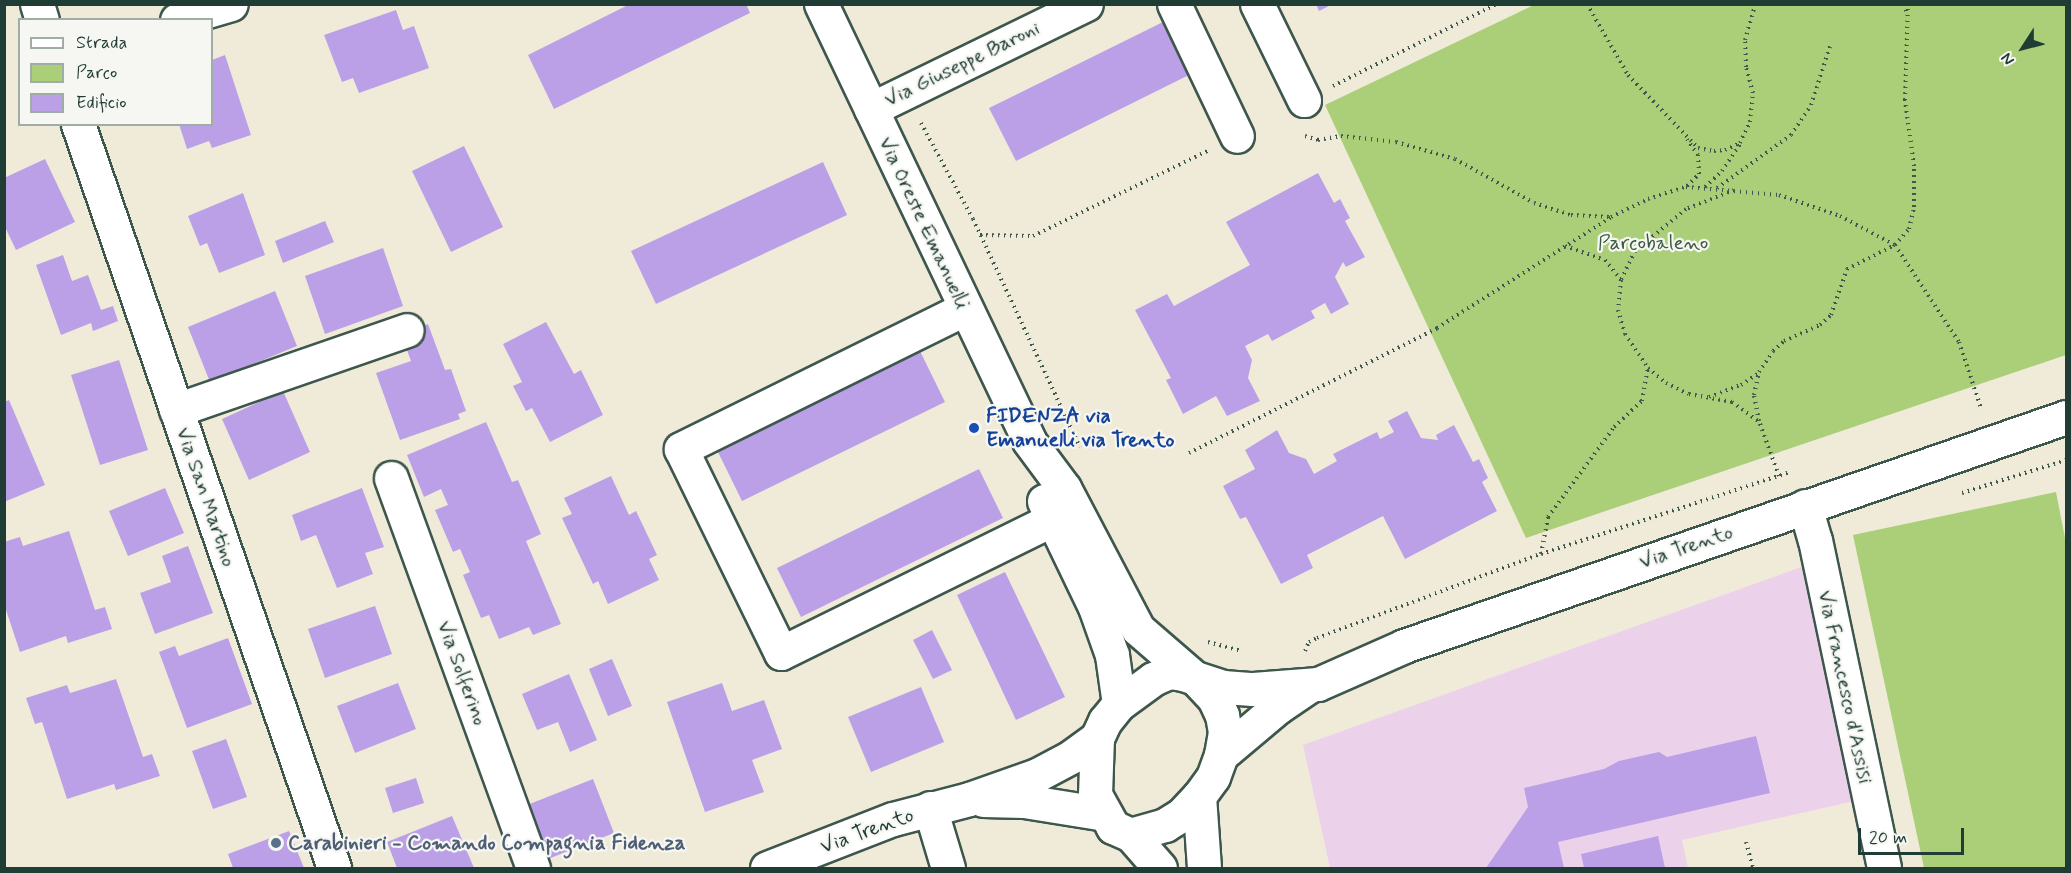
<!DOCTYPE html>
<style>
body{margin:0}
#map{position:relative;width:2071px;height:873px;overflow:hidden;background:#f0ebd9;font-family:Mynerve,sans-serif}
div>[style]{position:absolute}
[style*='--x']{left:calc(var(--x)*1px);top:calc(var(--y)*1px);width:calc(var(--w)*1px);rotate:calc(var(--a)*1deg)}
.built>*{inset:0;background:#ecd1ea}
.green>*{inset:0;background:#abcf78}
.building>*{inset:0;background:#bba0e8}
.path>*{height:4px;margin-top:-2px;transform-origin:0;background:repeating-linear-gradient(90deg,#3e574d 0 1.5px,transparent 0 6px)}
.roads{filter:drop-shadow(2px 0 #3e574d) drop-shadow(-2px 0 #3e574d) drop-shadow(0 2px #3e574d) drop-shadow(0 -2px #3e574d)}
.minor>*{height:33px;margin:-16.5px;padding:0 16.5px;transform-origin:16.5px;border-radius:16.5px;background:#fff}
.dots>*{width:16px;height:16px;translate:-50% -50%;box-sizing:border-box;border:3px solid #f6f6f2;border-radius:50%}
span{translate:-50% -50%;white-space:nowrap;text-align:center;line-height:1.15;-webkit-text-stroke:4.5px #f6f6f2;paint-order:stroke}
.street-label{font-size:21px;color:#1f3d34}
.park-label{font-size:21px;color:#3b5a42}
.transit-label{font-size:21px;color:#164399;font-weight:700}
.left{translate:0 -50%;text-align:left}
.service-label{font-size:21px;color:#4e5e75;font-weight:700}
.frame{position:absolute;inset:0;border:6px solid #1f3d34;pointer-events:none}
.legend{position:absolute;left:18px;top:18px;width:195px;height:108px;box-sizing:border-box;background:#f6f6f2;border:2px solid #a0aca6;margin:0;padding:8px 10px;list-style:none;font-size:18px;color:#1f3d34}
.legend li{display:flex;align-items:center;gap:12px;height:30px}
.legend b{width:30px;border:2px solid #a0aca6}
.north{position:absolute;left:1993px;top:18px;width:60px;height:60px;-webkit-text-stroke:4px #f6f6f2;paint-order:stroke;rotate:234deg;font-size:16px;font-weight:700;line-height:24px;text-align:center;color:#1f3d34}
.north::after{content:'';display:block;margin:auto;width:21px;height:27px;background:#1f3d34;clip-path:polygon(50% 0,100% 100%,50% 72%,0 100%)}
.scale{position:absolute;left:1858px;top:828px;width:106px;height:27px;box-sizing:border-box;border:3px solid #1f3d34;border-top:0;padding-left:8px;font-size:18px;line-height:21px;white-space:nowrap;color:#1f3d34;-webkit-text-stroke:4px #f6f6f2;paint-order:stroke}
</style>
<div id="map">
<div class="built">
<i style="clip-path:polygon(1807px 565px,1859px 800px,1682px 840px,1688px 868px,1330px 868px,1303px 745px)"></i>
</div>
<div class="green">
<i style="clip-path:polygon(1536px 4px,2066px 5px,2066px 355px,1526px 538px,1325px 105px)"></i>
<i style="clip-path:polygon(2056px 492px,2066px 543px,2066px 868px,1924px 868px,1853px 535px)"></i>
</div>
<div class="building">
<i style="clip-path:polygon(630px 4px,746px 4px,750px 13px,554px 109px,528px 55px)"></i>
<i style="clip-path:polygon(1316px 4px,1333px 4px,1319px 11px)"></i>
<i style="clip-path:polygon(396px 10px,403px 30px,414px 26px,429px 68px,359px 93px,353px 78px,342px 82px,324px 35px)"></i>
<i style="clip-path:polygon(1169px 19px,1195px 72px,1016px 161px,989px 108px)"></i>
<i style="clip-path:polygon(225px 55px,251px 135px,212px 148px,209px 141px,187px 149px,179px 124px,212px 124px,212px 60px)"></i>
<i style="clip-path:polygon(464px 146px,503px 227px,451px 252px,412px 171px)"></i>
<i style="clip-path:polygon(45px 159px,75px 222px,16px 250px,4px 225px,4px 178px)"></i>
<i style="clip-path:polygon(823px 162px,847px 215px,656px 304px,631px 251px)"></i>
<i style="clip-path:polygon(1318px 173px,1334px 203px,1340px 199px,1350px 218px,1345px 221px,1365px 257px,1346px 267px,1343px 262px,1335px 277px,1349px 304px,1331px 314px,1325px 303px,1311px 311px,1315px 318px,1272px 341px,1268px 334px,1245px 346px,1252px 360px,1248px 378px,1260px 401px,1227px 416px,1216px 396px,1183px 414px,1166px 380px,1171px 378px,1135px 310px,1167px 294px,1174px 306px,1250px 265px,1226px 222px)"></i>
<i style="clip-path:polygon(243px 193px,265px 255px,219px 273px,207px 243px,200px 246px,188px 216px)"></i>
<i style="clip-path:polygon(325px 221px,334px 242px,283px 263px,275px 241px)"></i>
<i style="clip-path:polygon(383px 248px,403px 306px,325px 334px,305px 276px)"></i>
<i style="clip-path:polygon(63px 255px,72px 281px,88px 275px,101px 310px,113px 306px,118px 321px,93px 331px,91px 323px,61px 335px,36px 265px)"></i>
<i style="clip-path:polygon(275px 291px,297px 346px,210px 382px,188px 327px)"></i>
<i style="clip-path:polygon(546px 322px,574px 374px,581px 370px,603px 415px,550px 442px,532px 408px,526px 411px,513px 386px,522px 382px,503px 344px)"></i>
<i style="clip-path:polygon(428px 324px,445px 370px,451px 369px,466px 411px,458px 414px,460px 419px,400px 440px,376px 373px,411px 361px,401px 334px)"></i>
<i style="clip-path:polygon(919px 349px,945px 402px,742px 501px,716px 448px)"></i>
<i style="clip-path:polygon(119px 360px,148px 450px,100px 465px,71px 375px)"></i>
<i style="clip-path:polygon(283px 391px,310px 452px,249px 480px,222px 419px)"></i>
<i style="clip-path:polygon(9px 400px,45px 485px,4px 502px,4px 402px)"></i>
<i style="clip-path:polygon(1407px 411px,1421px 438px,1438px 440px,1436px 435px,1454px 425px,1473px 462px,1479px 459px,1488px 478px,1482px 482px,1497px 511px,1405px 559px,1383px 516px,1307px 555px,1313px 568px,1281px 584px,1246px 517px,1240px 519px,1223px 486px,1255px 469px,1245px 450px,1277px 430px,1289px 453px,1306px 459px,1314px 474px,1337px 461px,1333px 454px,1377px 432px,1380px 439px,1394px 432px,1388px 421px)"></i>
<i style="clip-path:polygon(486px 422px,512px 482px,518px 480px,541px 534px,526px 541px,561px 624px,533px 635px,529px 627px,499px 639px,489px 615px,481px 618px,463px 575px,470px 572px,460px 549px,453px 552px,435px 510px,448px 505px,441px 489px,424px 497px,407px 455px)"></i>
<i style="clip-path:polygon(979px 469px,1003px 518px,801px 617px,777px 568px)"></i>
<i style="clip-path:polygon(611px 476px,629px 515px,636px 511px,657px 555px,649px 559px,659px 580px,608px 604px,598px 581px,593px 584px,562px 518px,572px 514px,564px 498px)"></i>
<i style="clip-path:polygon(165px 488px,184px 533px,128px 556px,109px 511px)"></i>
<i style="clip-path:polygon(362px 488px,384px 547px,365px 553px,373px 574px,337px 588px,316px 535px,301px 541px,292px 515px)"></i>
<i style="clip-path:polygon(69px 531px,95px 610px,105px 607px,112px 629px,68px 643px,66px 636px,20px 652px,4px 604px,4px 542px,20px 537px,23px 546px)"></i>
<i style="clip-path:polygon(188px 546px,213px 613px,155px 634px,140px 593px,171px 582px,162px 556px)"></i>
<i style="clip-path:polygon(1005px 572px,1065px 697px,1016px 720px,957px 595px)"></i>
<i style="clip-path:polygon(375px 606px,392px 654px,325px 678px,308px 629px)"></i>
<i style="clip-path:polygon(932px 630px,952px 670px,933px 679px,913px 640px)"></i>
<i style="clip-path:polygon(228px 638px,252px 704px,187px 728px,159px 652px,175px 646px,179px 656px)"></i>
<i style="clip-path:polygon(612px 659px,632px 706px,608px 716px,589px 669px)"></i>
<i style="clip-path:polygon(569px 674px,597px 740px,570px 752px,558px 722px,537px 730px,522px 694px)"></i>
<i style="clip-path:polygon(116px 679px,143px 757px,152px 754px,160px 776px,116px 790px,114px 784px,67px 799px,42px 722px,35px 724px,26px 698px,67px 685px,70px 693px)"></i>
<i style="clip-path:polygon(398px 683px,416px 729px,355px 753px,337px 706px)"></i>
<i style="clip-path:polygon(722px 683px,732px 711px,764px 700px,782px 749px,752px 760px,764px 792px,705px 812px,667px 702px)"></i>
<i style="clip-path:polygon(921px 687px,944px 742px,871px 772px,848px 717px)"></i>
<i style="clip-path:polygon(1756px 736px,1770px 793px,1558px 842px,1564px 868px,1486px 868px,1528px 807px,1524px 788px,1604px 769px,1619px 761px,1659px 752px,1667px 757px)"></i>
<i style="clip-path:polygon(226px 739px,247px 797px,213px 809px,192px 751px)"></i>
<i style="clip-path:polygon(416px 778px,424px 803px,393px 813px,385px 788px)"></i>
<i style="clip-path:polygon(593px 779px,614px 833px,548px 859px,527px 805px)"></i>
<i style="clip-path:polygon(452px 816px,474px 868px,397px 868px,387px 842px)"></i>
<i style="clip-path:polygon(289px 831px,304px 868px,233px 868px,228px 854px)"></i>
<i style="clip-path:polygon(1658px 836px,1665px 868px,1584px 868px,1581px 854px)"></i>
</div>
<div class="path">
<i style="--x:1587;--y:4;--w:82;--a:60"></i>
<i style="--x:1628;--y:75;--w:101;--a:46.2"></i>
<i style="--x:1698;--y:148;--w:16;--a:11"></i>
<i style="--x:1714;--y:151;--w:11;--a:-5"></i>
<i style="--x:1725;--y:150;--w:17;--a:-25"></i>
<i style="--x:1740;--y:143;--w:23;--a:-65"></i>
<i style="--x:1750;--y:122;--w:29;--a:-84"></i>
<i style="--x:1753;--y:93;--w:27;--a:-105"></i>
<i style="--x:1746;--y:67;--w:27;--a:-92"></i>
<i style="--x:1745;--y:40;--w:37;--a:-74"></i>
<i style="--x:1904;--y:4;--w:9;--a:72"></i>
<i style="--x:1333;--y:86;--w:183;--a:-26.6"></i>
<i style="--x:921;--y:123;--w:109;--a:61.6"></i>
<i style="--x:973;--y:219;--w:252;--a:64.9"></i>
<i style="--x:1305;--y:136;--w:14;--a:17"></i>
<i style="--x:1318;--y:140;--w:23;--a:-10"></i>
<i style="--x:1341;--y:136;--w:55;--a:6.2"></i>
<i style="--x:1396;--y:142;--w:61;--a:16.1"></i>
<i style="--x:1455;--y:159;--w:90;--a:29.1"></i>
<i style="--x:1534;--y:203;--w:39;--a:18"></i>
<i style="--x:1571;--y:215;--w:39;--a:3"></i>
<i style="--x:1687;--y:186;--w:17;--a:-45"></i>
<i style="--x:1699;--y:174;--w:19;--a:-93"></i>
<i style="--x:1698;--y:155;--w:19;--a:-125"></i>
<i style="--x:1705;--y:187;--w:23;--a:-43"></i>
<i style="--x:1722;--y:171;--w:32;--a:-56"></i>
<i style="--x:1717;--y:188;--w:91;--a:-35.6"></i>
<i style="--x:1791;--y:135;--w:36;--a:-56"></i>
<i style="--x:1811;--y:105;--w:65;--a:-72.1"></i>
<i style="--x:1734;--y:190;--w:52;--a:158.4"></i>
<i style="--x:1686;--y:209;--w:66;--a:140.5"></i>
<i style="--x:1635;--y:251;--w:32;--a:116"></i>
<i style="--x:1621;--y:280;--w:30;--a:96"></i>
<i style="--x:1618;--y:310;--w:25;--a:74"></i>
<i style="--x:1625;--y:334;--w:41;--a:55.9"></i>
<i style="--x:1648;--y:368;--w:23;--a:40"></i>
<i style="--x:1666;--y:383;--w:25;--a:26"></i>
<i style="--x:1689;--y:394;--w:44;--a:10.5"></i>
<i style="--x:1732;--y:402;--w:32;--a:36"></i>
<i style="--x:980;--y:235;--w:53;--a:1.1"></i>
<i style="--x:1033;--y:236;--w:194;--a:-26"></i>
<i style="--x:1565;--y:246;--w:42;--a:19.3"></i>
<i style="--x:1605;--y:260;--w:26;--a:51"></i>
<i style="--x:1709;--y:397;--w:34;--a:-21"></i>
<i style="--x:1741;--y:385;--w:22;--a:-34"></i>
<i style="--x:1189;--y:453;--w:278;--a:-26.7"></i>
<i style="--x:1437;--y:328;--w:206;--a:-32.5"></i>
<i style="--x:1611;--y:217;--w:41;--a:-25.9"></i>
<i style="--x:1648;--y:199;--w:40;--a:-18"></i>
<i style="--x:1686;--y:187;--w:93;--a:4.9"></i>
<i style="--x:1779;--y:195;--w:65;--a:19"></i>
<i style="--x:1840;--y:216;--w:62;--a:27.8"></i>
<i style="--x:1895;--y:245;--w:116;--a:56.6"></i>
<i style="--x:1959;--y:342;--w:70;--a:71.6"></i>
<i style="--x:1779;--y:476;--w:59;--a:-110"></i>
<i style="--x:1759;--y:421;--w:26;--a:-101"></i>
<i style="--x:1754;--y:395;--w:24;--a:-78"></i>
<i style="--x:1759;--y:372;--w:25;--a:-56"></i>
<i style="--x:1773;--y:351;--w:15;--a:-42"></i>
<i style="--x:1784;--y:341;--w:39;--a:-24"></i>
<i style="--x:1820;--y:325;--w:15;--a:-42"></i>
<i style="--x:1831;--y:315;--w:49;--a:-70.8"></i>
<i style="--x:1847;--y:269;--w:54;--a:-26.6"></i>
<i style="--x:1895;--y:245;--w:21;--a:-49"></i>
<i style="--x:1909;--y:229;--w:23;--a:-77"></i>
<i style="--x:1914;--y:207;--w:41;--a:-90"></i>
<i style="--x:1914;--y:166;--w:67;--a:-97.8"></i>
<i style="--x:1905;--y:100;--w:96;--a:-88.2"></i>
<i style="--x:1962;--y:493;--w:109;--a:-17.6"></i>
<i style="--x:1541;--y:554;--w:38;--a:-79"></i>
<i style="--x:1548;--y:517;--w:112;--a:-53.7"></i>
<i style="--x:1614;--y:427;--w:38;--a:-43"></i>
<i style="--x:1642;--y:401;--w:34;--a:-80"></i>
<i style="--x:1208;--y:642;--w:34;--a:15"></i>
<i style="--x:1305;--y:651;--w:10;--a:-66"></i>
<i style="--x:1309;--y:642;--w:9;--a:-27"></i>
<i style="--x:1317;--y:638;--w:239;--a:-20.6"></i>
<i style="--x:1541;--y:554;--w:262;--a:-18.2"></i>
<i style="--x:1746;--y:842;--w:27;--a:75"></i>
</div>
<div class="roads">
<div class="minor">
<i style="--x:37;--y:4;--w:17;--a:73"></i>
<i style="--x:821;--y:4;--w:484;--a:64.5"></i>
<i style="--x:1029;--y:441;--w:59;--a:53.3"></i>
<i style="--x:1064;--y:488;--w:159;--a:62.3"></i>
<i style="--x:1138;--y:629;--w:78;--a:40.8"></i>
<i style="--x:1197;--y:680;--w:25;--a:47"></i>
<i style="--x:1214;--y:698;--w:19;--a:65"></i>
<i style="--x:1222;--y:715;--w:17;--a:80"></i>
<i style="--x:1225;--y:732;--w:23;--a:100"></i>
<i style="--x:1221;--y:755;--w:23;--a:110"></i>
<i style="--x:1213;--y:777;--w:24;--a:126"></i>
<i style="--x:1199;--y:796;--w:26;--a:133"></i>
<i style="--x:1181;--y:815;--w:19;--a:148"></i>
<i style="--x:1165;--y:825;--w:35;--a:164"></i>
<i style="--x:1174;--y:4;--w:146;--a:64.5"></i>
<i style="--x:1257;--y:4;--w:107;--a:63.9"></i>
<i style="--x:177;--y:20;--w:56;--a:-16.5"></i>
<i style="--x:871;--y:109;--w:239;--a:-26"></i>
<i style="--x:78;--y:124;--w:787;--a:71.01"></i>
<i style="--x:964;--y:309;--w:316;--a:153.7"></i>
<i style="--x:681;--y:449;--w:227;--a:63.9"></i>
<i style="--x:781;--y:653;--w:326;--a:-26.2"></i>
<i style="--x:176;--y:410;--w:244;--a:-19.1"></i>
<i style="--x:391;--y:478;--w:415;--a:70"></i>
<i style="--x:1044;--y:501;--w:118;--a:64.3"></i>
<i style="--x:1095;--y:607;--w:51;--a:70.5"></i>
<i style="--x:1112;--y:655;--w:49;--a:81.9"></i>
<i style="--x:1805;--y:506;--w:35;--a:74"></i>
<i style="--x:1815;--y:540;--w:335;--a:78.1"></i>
<i style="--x:1221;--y:755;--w:75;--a:-40.1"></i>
<i style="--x:1278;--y:707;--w:36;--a:-34"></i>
<i style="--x:1199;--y:796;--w:72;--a:86"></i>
<i style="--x:983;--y:800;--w:41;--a:1.4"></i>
<i style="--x:1024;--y:801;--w:82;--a:9.1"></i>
<i style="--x:930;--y:808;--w:63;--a:73.3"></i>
<i style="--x:767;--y:868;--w:135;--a:-21.3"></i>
<i style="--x:893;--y:819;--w:79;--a:-14.7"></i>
<i style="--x:969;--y:799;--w:72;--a:-19.4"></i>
<i style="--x:1037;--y:775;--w:40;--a:-28"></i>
<i style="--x:1072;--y:756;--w:31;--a:-36"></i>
<i style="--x:1160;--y:868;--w:44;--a:-131.3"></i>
<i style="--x:1131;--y:835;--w:20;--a:-156"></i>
<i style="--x:1113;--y:827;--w:37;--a:-119"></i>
<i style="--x:1095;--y:795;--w:57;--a:-88"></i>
<i style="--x:1097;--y:738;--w:19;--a:-65"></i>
<i style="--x:1105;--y:721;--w:22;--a:-51"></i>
<i style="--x:1119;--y:704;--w:42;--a:-36.3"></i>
<i style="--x:1153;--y:679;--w:17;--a:-24"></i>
<i style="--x:1169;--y:672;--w:14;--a:8"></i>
<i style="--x:1183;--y:674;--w:42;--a:18"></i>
<i style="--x:1223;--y:687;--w:30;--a:4"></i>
<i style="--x:1253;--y:689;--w:65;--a:-4.4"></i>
<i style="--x:1318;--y:684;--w:94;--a:-23.8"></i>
<i style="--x:1404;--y:646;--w:700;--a:-19.08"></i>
</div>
</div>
<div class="dots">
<i style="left:974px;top:428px;background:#1a4fb4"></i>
<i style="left:276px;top:843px;background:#5c6f8a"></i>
</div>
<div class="street-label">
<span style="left:962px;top:64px;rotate:-26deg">Via Giuseppe Baroni</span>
<span style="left:924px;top:223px;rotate:65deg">Via Oreste Emanuelli</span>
<span style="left:206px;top:497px;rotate:71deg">Via San Martino</span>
<span style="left:1686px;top:547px;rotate:-19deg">Via Trento</span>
<span style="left:462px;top:673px;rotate:70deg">Via Solferino</span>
<span style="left:1845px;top:687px;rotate:78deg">Via Francesco d'Assisi</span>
<span style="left:867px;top:831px;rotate:-20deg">Via Trento</span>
</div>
<div class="park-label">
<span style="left:1653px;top:243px">Parcobaleno</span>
</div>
<div class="transit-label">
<span class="left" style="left:986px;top:428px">FIDENZA via<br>Emanuelli via Trento</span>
</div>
<div class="service-label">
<span class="left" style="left:288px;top:843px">Carabinieri - Comando Compagnia Fidenza</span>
</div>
<div class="frame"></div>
<ul class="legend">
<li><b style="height:8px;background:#fff"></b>Strada</li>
<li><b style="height:16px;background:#abcf78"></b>Parco</li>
<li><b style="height:16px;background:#bba0e8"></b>Edificio</li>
</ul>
<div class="north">N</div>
<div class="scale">20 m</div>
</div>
